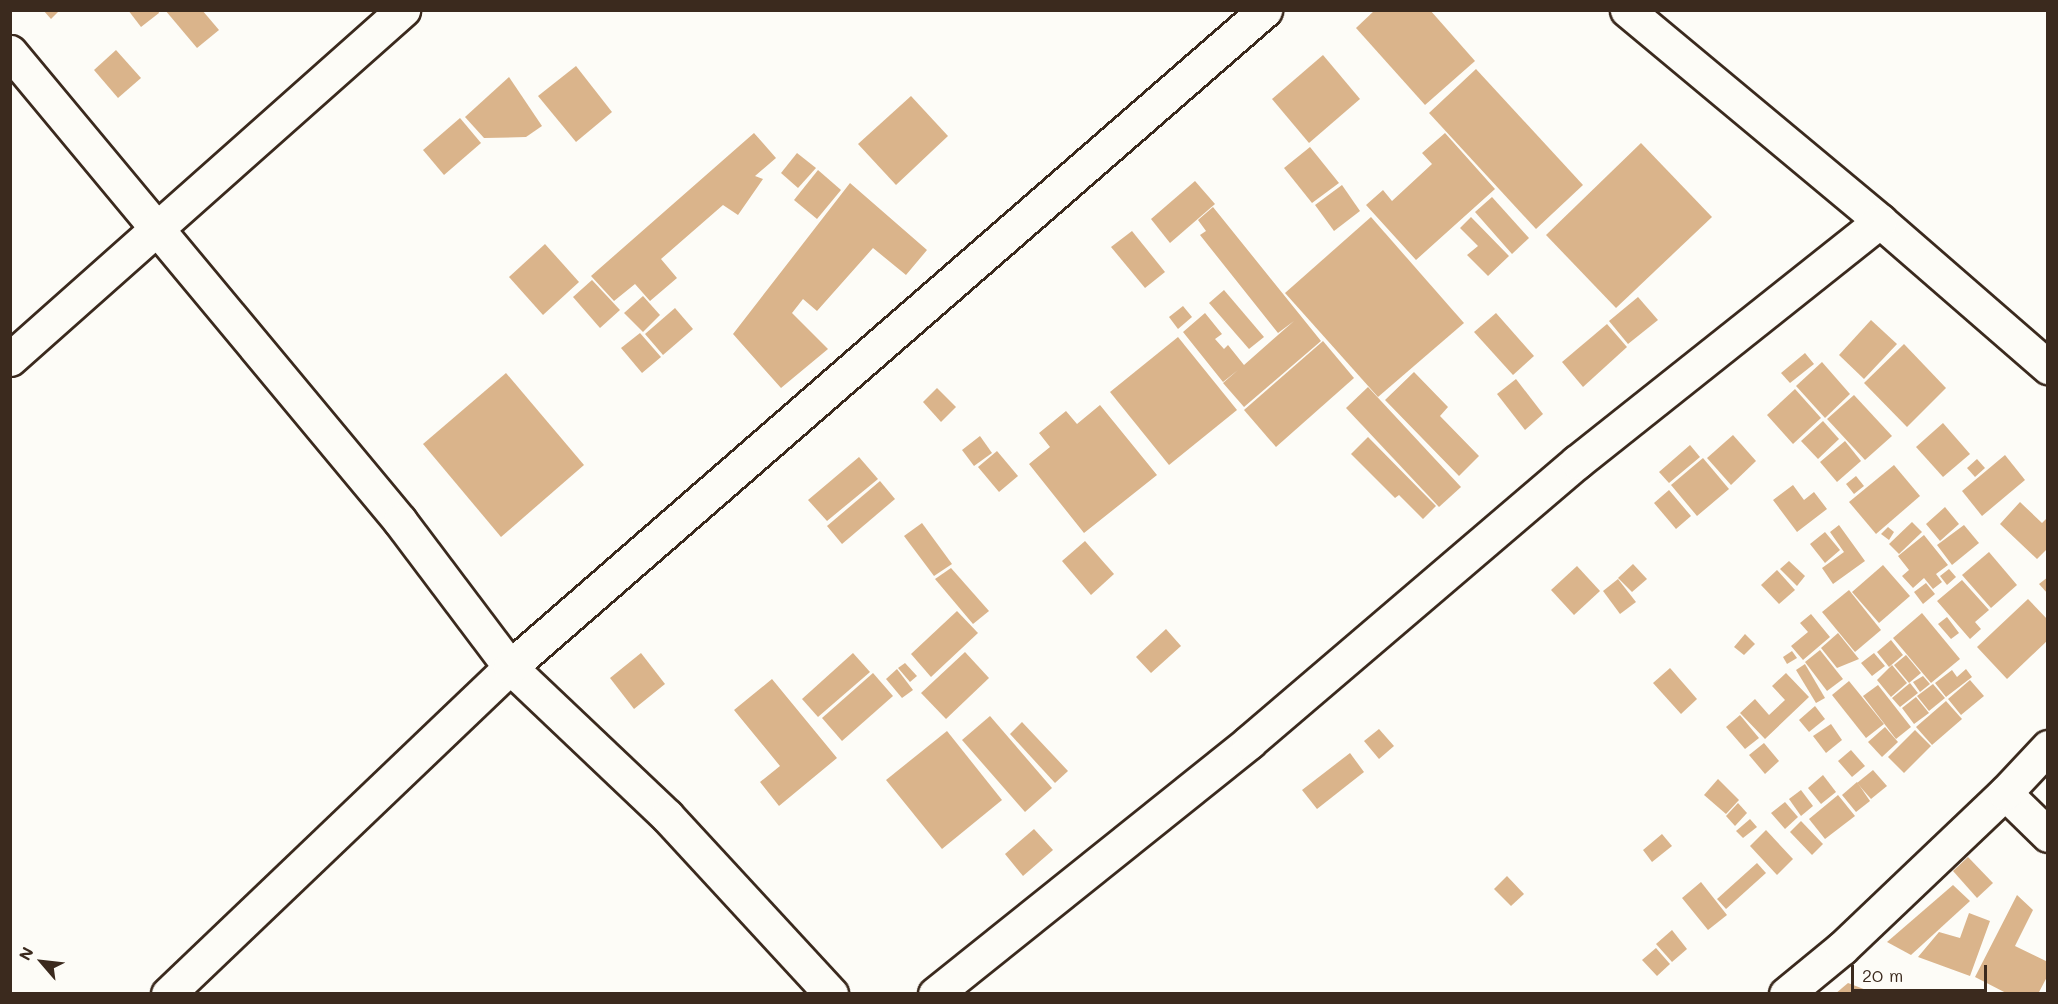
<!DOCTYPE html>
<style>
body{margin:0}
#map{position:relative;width:2058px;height:1004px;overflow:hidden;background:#fdfcf7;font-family:Mali,sans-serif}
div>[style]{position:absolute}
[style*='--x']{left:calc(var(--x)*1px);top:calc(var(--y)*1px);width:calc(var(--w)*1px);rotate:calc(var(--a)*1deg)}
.building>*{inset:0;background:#dab48b}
.roads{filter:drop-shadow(2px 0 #3b2a1e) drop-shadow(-2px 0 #3b2a1e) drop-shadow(0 2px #3b2a1e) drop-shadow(0 -2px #3b2a1e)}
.minor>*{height:33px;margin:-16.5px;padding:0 16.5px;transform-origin:16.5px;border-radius:16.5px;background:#fdfcf7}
span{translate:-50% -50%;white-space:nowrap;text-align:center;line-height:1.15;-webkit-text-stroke:5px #fdfcf7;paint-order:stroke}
.frame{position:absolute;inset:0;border:12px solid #3b2a1e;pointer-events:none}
.north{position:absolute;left:12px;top:932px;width:60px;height:60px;-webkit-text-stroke:4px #fdfcf7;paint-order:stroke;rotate:298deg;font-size:16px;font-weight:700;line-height:24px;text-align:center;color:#3b2a1e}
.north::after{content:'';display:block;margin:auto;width:21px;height:27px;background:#3b2a1e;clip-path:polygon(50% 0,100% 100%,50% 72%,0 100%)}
.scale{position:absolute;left:1851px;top:965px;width:136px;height:27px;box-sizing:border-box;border:3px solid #3b2a1e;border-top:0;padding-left:8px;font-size:18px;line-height:21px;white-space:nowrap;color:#3b2a1e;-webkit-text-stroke:4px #fdfcf7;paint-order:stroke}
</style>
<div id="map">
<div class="building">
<i style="clip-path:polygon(43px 10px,60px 10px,51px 19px)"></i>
<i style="clip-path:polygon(128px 10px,158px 10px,159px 13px,141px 27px)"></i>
<i style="clip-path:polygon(165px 10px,202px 10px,219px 30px,197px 48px)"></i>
<i style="clip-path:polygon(1375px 10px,1430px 10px,1475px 61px,1425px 105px,1356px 28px)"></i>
<i style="clip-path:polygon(116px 50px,141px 78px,118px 98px,94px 70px)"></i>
<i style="clip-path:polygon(1323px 55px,1360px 99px,1309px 143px,1272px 99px)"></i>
<i style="clip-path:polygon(576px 66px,612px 112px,576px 142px,538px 96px)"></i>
<i style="clip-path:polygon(1476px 69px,1583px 185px,1536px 229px,1429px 113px)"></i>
<i style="clip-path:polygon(509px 77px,542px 126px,526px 137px,484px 138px,465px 117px)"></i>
<i style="clip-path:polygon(911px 96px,948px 136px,896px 185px,858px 144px)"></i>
<i style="clip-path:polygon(460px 118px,481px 143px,444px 175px,423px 150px)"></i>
<i style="clip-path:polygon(754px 133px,776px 158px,755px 176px,763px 179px,738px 215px,723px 205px,661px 259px,677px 278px,650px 301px,635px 284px,614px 301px,591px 276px)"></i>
<i style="clip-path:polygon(1445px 133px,1495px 189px,1416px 260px,1366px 205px,1383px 190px,1392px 201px,1432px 164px,1422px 153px)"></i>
<i style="clip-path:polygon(1641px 143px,1712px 217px,1616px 308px,1546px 235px)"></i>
<i style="clip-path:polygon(1310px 147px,1339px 183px,1312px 203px,1284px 168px)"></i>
<i style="clip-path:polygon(797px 153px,816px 168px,798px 188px,781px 173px)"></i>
<i style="clip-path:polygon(818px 170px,841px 190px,817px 219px,794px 200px)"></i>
<i style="clip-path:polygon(1195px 181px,1215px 204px,1170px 243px,1151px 219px)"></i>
<i style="clip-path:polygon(850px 183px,927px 250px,906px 275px,873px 248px,817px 311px,803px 299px,792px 313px,828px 349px,781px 388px,733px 334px)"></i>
<i style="clip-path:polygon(1342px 185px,1360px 211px,1334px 231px,1315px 205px)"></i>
<i style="clip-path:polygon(1492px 197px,1529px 238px,1512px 254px,1475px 212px)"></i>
<i style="clip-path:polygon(1213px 207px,1321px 341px,1244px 407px,1223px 383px,1238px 370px,1223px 382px,1183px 332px,1205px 313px,1222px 334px,1215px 339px,1224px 349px,1228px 345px,1244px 365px,1294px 321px,1278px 333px,1200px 235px,1206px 231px,1198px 220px)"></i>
<i style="clip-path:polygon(1371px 217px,1464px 323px,1378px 397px,1285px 293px)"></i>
<i style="clip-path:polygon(1471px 217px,1509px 256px,1488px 276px,1467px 255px,1478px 246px,1460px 228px)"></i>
<i style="clip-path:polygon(1132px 231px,1165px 272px,1145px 288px,1111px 247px)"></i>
<i style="clip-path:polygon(545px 244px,579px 282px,543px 315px,509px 277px)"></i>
<i style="clip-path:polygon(592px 280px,620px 310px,600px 328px,573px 297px)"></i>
<i style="clip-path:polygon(1224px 290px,1264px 337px,1249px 349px,1209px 303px)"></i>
<i style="clip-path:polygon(643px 296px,660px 315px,643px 332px,624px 313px)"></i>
<i style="clip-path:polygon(1638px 297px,1658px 320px,1628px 344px,1609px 321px)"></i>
<i style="clip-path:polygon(1183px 306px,1192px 317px,1178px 329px,1169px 317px)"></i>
<i style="clip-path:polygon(675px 308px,693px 329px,663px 355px,645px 334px)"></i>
<i style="clip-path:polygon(1496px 313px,1534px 356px,1513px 375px,1474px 332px)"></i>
<i style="clip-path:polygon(1871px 320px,1897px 344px,1864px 379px,1839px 355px)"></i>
<i style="clip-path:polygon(1607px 324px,1627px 347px,1583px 387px,1562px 362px)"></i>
<i style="clip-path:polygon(640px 333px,661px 357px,642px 373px,621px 348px)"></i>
<i style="clip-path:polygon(1178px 337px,1237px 410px,1169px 465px,1110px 392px)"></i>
<i style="clip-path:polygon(1323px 341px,1354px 378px,1276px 447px,1244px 410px)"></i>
<i style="clip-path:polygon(1904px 344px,1946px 388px,1907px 427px,1864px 383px)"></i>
<i style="clip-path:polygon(1805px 353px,1814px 364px,1790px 383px,1781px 373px)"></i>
<i style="clip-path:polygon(1822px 362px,1850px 394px,1825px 418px,1796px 386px)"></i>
<i style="clip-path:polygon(1414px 372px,1448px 407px,1440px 416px,1479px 456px,1459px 476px,1385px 400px)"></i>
<i style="clip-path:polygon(506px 373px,584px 465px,501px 537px,423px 444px)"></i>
<i style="clip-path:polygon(1516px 379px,1543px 414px,1525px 430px,1497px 394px)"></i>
<i style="clip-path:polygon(1368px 387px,1461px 487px,1439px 507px,1346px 408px)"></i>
<i style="clip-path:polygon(937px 388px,956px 407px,941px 422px,923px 402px)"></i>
<i style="clip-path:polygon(1795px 389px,1821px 418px,1793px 444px,1767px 415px)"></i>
<i style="clip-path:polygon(1854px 395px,1892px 436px,1865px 460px,1827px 419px)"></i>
<i style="clip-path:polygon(1100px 405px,1157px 475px,1084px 533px,1029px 464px,1050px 447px,1039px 433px,1066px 411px,1077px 424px)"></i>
<i style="clip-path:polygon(1823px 421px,1839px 439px,1818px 459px,1801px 441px)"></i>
<i style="clip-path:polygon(1943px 423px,1970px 454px,1943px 477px,1916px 447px)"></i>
<i style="clip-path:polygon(1733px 435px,1756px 461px,1731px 485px,1707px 458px)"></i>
<i style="clip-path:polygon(980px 436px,992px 453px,974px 466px,962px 450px)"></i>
<i style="clip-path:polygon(1368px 437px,1436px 506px,1423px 519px,1399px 495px,1395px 498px,1351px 454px)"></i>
<i style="clip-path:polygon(1845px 441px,1861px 461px,1837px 482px,1820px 462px)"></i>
<i style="clip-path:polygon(1690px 445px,1700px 457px,1669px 483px,1659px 472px)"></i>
<i style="clip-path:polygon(997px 451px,1018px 476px,999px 492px,978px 467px)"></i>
<i style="clip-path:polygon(2005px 455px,2025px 480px,1982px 516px,1962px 491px)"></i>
<i style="clip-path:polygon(859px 457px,878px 479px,827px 521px,808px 500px)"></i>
<i style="clip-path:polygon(1703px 458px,1729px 489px,1697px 516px,1671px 485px)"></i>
<i style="clip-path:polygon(1977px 459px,1985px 468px,1975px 477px,1967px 468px)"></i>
<i style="clip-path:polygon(1894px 465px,1920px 496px,1876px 534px,1849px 502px)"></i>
<i style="clip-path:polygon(1856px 476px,1864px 486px,1854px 494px,1846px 484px)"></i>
<i style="clip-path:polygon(880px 481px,895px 499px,842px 544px,827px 526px)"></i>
<i style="clip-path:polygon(1793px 485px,1804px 500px,1814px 492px,1827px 509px,1797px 532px,1773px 500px)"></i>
<i style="clip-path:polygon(1669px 490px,1691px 516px,1676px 529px,1654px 503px)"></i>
<i style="clip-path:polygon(2020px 502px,2042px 523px,2048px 517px,2048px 548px,2037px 559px,2000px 524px)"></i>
<i style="clip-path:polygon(1945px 507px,1959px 524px,1940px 541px,1926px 524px)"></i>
<i style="clip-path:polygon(1912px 522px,1922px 532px,1899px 554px,1889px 544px)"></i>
<i style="clip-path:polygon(922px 523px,952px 564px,934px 576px,904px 536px)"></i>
<i style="clip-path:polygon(1839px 525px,1865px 561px,1833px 584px,1822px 568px,1844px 552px,1830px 532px)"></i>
<i style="clip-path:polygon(1964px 525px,1979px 543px,1952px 565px,1937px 545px)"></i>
<i style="clip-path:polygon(1888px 527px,1894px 532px,1889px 540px,1881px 534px)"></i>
<i style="clip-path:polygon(1825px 532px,1840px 550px,1825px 563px,1810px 544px)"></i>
<i style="clip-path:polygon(1924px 535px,1948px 565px,1936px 574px,1942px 582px,1933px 589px,1924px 578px,1913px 588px,1902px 576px,1909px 570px,1898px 556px)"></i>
<i style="clip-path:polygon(1085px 541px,1114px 574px,1091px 595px,1062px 561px)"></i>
<i style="clip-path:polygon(1989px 552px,2017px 585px,1991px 608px,1962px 575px)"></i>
<i style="clip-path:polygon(1789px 561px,1805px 576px,1797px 586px,1780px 569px)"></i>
<i style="clip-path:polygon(1633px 564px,1647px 579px,1632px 592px,1618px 578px)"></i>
<i style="clip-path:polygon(1883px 565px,1910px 596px,1879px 623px,1852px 592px)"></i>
<i style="clip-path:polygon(1577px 566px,1600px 591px,1574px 615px,1551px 590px)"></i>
<i style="clip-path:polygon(951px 568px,989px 611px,973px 624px,935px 579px)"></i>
<i style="clip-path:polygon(1949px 569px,1956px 577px,1947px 585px,1940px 576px)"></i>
<i style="clip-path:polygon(1777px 570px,1795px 590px,1779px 604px,1761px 585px)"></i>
<i style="clip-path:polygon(2048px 577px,2048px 594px,2039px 584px)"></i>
<i style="clip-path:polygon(1618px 579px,1636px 602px,1620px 614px,1603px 591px)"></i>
<i style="clip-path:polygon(1962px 580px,1989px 610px,1975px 622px,1981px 629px,1970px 639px,1937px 601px)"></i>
<i style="clip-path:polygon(1926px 583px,1935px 594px,1923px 604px,1914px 592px)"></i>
<i style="clip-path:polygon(1849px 590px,1881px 630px,1855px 652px,1822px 612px)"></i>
<i style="clip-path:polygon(2028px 599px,2048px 620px,2048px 640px,2007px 679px,1977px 647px)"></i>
<i style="clip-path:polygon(957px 611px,978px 633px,931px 677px,911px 654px)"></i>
<i style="clip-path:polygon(1922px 613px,1960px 659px,1931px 683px,1893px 638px)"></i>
<i style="clip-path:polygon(1811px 614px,1830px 637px,1803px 660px,1791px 646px,1808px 632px,1800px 623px)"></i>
<i style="clip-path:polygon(1947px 617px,1959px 633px,1951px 639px,1938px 624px)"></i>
<i style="clip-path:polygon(1166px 629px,1181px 646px,1151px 673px,1136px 657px)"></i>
<i style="clip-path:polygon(1838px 633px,1859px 659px,1837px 668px,1821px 648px)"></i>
<i style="clip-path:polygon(1745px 634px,1755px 644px,1744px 655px,1734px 647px)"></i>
<i style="clip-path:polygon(1891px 640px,1903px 655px,1889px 667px,1877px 652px)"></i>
<i style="clip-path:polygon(1820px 650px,1843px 679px,1827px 691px,1805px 662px)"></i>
<i style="clip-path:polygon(1792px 651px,1797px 658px,1787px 664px,1783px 657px)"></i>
<i style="clip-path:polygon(965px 652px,989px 678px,946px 719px,921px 693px)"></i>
<i style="clip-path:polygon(641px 653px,665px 684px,634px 709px,610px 678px)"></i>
<i style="clip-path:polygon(853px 653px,870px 672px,818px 717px,802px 699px)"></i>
<i style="clip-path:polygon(1874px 653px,1885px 666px,1872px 676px,1861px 663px)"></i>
<i style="clip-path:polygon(1906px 655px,1921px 673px,1909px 683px,1894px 665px)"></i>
<i style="clip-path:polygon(905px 663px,917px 676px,910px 682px,898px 668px)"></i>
<i style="clip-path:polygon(1805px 664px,1825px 698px,1816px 703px,1796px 670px)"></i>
<i style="clip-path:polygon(1892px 665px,1907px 683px,1891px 697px,1877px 680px)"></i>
<i style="clip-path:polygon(1670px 668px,1697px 699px,1681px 714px,1653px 683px)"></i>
<i style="clip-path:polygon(897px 669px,913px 690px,902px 698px,886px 679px)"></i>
<i style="clip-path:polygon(1966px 669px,1972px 677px,1946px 697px,1935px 683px,1952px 670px,1957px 677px)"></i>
<i style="clip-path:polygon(873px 673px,893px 696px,842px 741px,822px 718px)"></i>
<i style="clip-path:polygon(1786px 673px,1809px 697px,1765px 739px,1740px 713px,1755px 699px,1769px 715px,1785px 700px,1772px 686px)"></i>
<i style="clip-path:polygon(1923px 676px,1930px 684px,1920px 692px,1913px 682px)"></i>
<i style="clip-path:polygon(772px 679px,837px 758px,779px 806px,760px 782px,780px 766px,734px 710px)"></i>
<i style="clip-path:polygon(1970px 680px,1984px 696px,1961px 715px,1948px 699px)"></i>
<i style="clip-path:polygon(1849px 681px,1884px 724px,1866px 738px,1832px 695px)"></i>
<i style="clip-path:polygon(1910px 683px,1918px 693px,1900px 707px,1892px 698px)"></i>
<i style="clip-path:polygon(1933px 684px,1945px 698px,1929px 711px,1917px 696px)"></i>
<i style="clip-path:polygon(1878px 685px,1911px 727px,1896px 739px,1863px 696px)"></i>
<i style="clip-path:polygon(1916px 697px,1929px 713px,1914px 724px,1902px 708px)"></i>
<i style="clip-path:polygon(1946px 701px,1962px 719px,1932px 745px,1916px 727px)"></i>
<i style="clip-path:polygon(1815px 706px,1825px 719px,1809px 732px,1799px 720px)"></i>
<i style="clip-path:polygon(1740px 715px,1759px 738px,1745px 749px,1726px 727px)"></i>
<i style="clip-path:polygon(990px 716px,1052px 788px,1025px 812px,962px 740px)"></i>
<i style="clip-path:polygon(1022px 722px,1068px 771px,1055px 783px,1010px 734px)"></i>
<i style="clip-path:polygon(1831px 724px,1842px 740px,1826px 753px,1813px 736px)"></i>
<i style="clip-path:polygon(1885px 727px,1898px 742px,1882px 757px,1868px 742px)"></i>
<i style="clip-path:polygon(1379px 729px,1394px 746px,1379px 759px,1364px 741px)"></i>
<i style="clip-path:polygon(1915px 730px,1931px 746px,1904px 773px,1888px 757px)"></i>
<i style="clip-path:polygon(947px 731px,1002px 800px,942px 849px,886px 780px)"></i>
<i style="clip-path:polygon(1764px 743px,1779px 761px,1765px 774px,1749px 755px)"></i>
<i style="clip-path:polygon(1851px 750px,1865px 766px,1852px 777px,1838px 761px)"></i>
<i style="clip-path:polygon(1350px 753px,1364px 772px,1317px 809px,1302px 790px)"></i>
<i style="clip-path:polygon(1873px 770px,1887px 786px,1871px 799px,1857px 783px)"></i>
<i style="clip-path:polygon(1823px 775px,1836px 792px,1821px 804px,1808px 788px)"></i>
<i style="clip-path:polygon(1718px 779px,1739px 800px,1726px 814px,1704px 795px)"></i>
<i style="clip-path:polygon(1857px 782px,1870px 801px,1856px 812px,1842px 795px)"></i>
<i style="clip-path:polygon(1801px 790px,1813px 806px,1801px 816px,1789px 799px)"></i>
<i style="clip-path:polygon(1838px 795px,1855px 816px,1825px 839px,1809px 819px)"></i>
<i style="clip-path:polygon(1785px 802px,1798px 817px,1785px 829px,1771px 813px)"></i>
<i style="clip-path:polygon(1738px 803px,1747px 813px,1735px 826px,1726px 816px)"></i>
<i style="clip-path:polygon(1750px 819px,1757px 827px,1743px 838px,1736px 831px)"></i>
<i style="clip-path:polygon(1801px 821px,1823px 844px,1812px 855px,1790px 832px)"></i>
<i style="clip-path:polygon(1034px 829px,1053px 850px,1023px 876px,1005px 854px)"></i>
<i style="clip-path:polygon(1766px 830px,1793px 859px,1777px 875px,1750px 846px)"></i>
<i style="clip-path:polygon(1662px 834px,1672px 846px,1652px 862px,1643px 850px)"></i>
<i style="clip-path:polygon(1968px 857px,1993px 883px,1977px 898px,1953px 871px)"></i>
<i style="clip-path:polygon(1757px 863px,1766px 873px,1726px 909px,1717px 899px)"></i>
<i style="clip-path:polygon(1507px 876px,1524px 894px,1511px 906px,1494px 889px)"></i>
<i style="clip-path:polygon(1701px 882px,1727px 915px,1708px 930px,1682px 898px)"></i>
<i style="clip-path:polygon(1953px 885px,1970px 901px,1911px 955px,1887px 942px)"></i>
<i style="clip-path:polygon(2017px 895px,2033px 910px,2015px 946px,2048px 962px,2048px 975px,2038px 994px,2008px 994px,1975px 977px)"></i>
<i style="clip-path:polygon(1969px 913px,1990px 921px,1970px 976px,1918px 957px,1939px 932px,1960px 938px)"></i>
<i style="clip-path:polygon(1672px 930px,1687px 949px,1672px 962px,1656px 944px)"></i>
<i style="clip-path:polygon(1656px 948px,1670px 964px,1657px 976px,1642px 960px)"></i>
<i style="clip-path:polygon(1848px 983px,1874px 993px,1874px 994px,1835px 994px)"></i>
</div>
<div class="roads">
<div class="minor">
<i style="--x:1627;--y:10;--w:329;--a:39.8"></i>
<i style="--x:1880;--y:221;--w:223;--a:41"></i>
<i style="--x:10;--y:52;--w:610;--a:50.25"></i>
<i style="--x:400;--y:521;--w:183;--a:53"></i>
<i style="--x:510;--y:667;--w:216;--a:43.5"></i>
<i style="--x:667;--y:816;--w:242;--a:47.3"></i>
<i style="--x:10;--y:359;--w:526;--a:-41.61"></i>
<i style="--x:2005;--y:793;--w:60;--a:44.3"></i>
<i style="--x:168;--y:994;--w:473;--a:-43.7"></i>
<i style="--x:510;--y:667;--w:1001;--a:-41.03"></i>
<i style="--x:935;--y:994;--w:403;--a:-38.7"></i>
<i style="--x:1249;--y:742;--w:431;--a:-40.5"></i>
<i style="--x:1577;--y:462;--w:387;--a:-38.5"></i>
<i style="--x:1786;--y:994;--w:72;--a:-39.4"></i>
<i style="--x:1842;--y:948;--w:225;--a:-43.6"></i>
<i style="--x:2005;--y:793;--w:63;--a:-46.9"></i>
</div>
</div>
<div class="frame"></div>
<div class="north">N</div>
<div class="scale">20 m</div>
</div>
